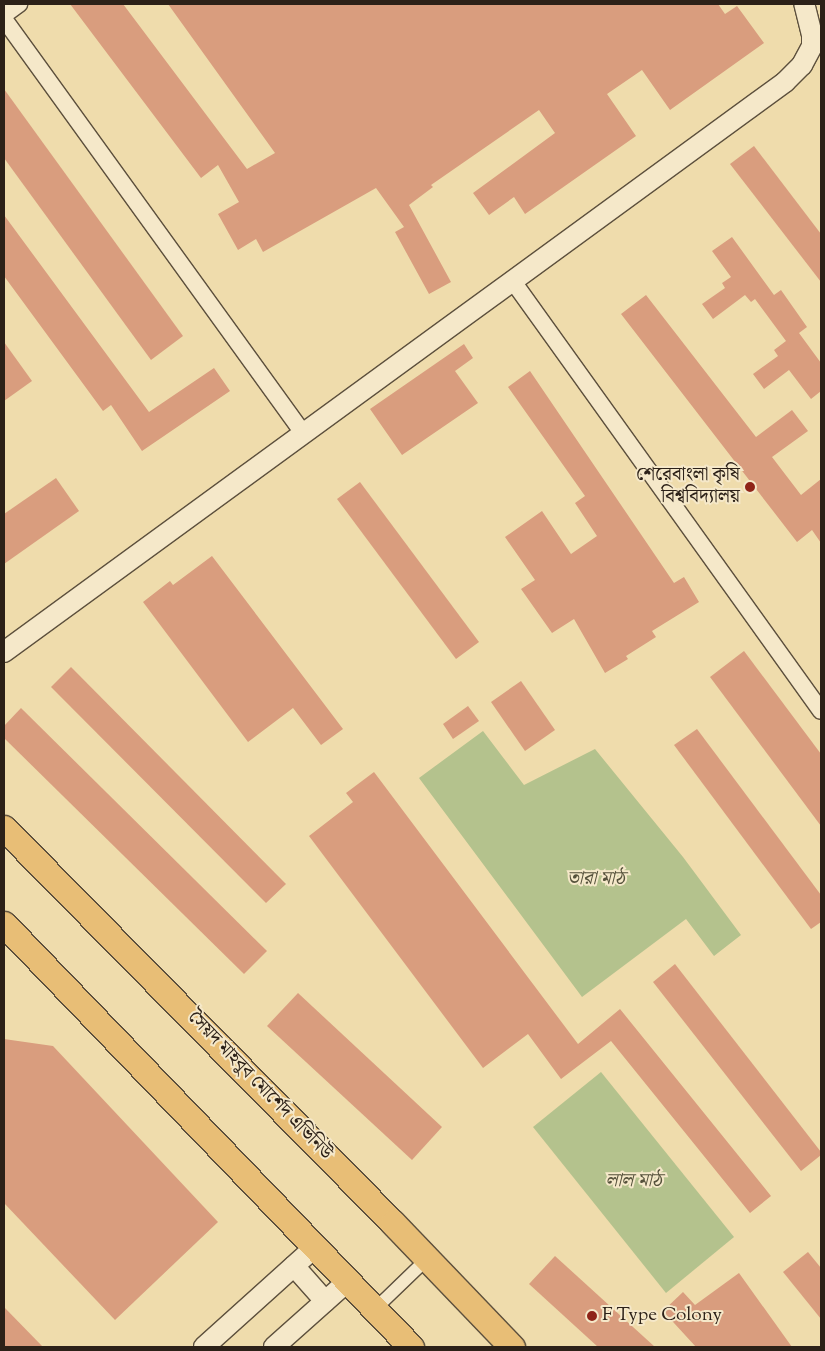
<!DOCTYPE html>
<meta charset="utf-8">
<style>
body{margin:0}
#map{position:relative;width:825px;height:1351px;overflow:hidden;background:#efdcac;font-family:"Sorts Mill Goudy","Noto Serif Bengali",serif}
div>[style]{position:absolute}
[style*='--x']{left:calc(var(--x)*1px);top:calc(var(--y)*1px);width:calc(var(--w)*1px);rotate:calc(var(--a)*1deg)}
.green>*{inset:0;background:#b4c28d}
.building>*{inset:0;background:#d99d7e}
.roads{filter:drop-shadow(1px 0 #5d503d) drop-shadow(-1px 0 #5d503d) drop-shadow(0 1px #5d503d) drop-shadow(0 -1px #5d503d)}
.pedestrian>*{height:12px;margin:-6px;padding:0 6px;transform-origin:6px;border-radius:6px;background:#f5e8c9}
.minor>*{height:16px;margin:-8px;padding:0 8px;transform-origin:8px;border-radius:8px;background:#f5e8c9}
.tertiary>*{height:20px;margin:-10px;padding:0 10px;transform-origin:10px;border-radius:10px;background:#f5e8c9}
.primary>*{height:25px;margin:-12.5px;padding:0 12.5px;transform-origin:12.5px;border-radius:12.5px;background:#e8be76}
.dots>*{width:14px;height:14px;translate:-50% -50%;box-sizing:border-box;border:2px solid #f5e8c9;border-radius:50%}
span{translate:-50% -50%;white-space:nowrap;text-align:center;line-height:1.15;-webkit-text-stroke:4px #f5e8c9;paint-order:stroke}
.poi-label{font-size:19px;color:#2c2118}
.right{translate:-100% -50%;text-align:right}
.left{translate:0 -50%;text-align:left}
.park-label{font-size:19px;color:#55513b;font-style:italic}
.street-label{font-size:19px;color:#2c2118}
.frame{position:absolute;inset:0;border:5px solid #2c2118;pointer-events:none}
</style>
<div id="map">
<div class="green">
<i style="clip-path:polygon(483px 731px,524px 785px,595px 749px,683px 857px,741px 935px,714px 956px,686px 919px,582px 997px,419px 778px)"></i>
<i style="clip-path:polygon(601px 1072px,734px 1237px,666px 1293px,533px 1127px)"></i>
</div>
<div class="building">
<i style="clip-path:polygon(70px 4px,123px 4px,247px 169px,275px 153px,168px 4px,718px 4px,725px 14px,737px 6px,764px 43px,670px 110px,642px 70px,607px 94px,636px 136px,525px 214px,514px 197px,489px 215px,473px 193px,555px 133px,539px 110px,431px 185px,433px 187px,409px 205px,451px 282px,429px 294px,395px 232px,404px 227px,376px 188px,263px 252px,256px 239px,238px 250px,218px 214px,239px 202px,218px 165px,201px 178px)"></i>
<i style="clip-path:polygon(4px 89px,183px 336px,151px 360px,4px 158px)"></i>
<i style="clip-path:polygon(754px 146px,821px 234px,821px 282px,730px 164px)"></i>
<i style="clip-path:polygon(4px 215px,149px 412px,214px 368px,230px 391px,142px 451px,111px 405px,103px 411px,4px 276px)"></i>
<i style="clip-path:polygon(732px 237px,774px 295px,781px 290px,807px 327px,799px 333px,821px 363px,821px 391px,811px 399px,789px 370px,764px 389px,753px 374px,778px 356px,774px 350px,786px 341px,755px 299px,751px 302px,745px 295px,713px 319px,702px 304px,725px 288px,722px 283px,731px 277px,712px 251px)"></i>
<i style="clip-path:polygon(646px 295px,756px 437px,792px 410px,808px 431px,772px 457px,801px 495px,821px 479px,821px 543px,812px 530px,797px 542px,621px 314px)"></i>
<i style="clip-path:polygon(4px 342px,32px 381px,4px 401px)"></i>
<i style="clip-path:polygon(464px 344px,473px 358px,455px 371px,478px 403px,402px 455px,370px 409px)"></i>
<i style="clip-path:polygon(530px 371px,674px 583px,684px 577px,699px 602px,652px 631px,656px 637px,626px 656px,628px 659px,605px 673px,574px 619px,552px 633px,521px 589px,535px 580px,505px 537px,542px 511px,571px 554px,597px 536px,575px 503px,585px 496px,508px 387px)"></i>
<i style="clip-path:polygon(56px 478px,79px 511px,4px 564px,4px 514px)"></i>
<i style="clip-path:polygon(360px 482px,479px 642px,456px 659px,337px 499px)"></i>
<i style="clip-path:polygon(212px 556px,343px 729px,321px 745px,293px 708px,248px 742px,143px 602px,170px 581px,173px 585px)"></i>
<i style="clip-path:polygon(744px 651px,821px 754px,821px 826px,710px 677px)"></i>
<i style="clip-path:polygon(71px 667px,286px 884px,266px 903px,51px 687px)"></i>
<i style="clip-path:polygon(521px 681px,555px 730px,525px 751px,491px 702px)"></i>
<i style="clip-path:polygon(468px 706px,479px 721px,453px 739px,443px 724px)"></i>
<i style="clip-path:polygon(21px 708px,267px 951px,244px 974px,4px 738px,4px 726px)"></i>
<i style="clip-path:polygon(697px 729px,821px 895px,821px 922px,811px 929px,674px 745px)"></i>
<i style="clip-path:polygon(374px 772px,578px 1044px,620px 1009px,771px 1196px,750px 1213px,611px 1041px,561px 1079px,528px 1034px,483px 1068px,309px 836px,353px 802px,346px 793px)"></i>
<i style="clip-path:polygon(675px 964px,821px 1152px,821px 1155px,801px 1171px,653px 982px)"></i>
<i style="clip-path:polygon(298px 993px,442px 1127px,412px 1160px,267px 1026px)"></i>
<i style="clip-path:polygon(4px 1039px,53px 1046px,218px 1222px,115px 1320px,4px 1203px)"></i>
<i style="clip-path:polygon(808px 1252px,821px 1268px,821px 1319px,783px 1272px)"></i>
<i style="clip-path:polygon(555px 1256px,655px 1347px,598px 1347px,529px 1284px)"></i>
<i style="clip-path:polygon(739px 1273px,792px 1347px,696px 1347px,663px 1311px,683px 1292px,695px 1305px)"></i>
<i style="clip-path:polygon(4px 1307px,43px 1347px,4px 1347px)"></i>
</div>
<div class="roads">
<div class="pedestrian">
<i style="--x:374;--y:1310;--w:74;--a:-43.9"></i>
</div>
<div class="minor">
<i style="--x:4;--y:15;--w:19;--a:-36"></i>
<i style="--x:4;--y:19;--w:511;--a:54.16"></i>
<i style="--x:512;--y:280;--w:530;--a:54.36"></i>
</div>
<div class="tertiary">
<i style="--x:4;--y:652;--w:967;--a:-36.12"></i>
<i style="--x:785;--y:82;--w:24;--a:-45"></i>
<i style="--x:802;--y:65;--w:21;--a:-62"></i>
<i style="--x:812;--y:46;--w:11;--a:-90"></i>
<i style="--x:812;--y:35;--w:32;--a:-104"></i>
<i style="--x:294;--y:1266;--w:47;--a:48.5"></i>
<i style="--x:204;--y:1347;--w:149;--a:-42"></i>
<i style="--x:274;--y:1347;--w:98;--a:-41.7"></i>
</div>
<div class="primary">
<i style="--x:4;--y:828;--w:554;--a:45.44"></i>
<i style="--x:393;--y:1223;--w:172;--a:46.2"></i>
<i style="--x:4;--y:924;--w:587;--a:46.1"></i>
</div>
</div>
<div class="dots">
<i style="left:750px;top:487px;background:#8f2418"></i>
<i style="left:592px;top:1316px;background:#8f2418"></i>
</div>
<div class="poi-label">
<span class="right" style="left:740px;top:487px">শেরেবাংলা কৃষি<br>বিশ্ববিদ্যালয়</span>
<span class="left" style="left:602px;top:1316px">F Type Colony</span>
</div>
<div class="park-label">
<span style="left:596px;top:880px">তারা মাঠ</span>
<span style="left:634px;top:1182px">লাল মাঠ</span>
</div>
<div class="street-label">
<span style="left:259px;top:1086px;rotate:46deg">সৈয়দ মাহবুব মোর্শেদ এভিনিউ</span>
</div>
<div class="frame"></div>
</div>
